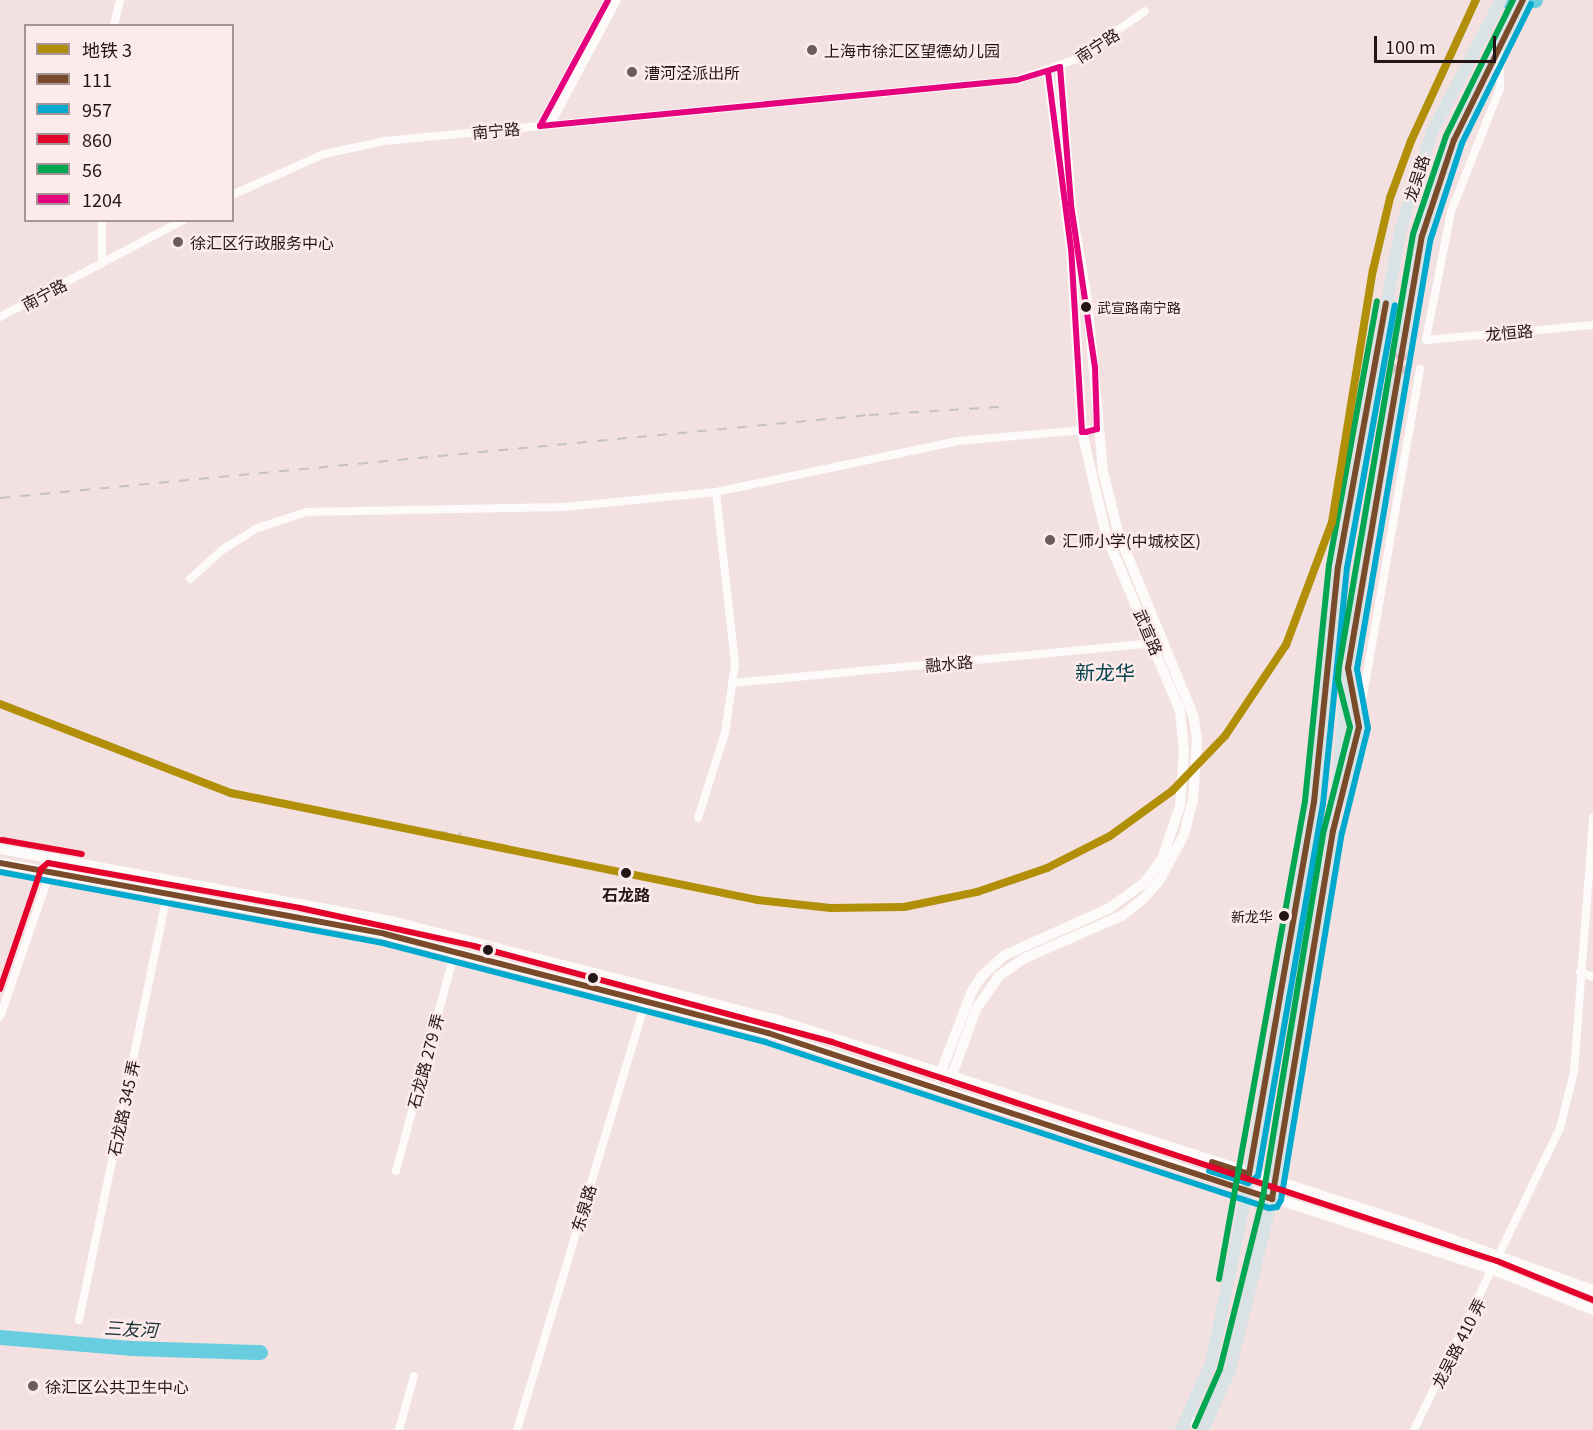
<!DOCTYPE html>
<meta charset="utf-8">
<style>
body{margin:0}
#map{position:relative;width:1593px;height:1430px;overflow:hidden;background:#f3e1e1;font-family:Georgia,"Noto Sans SC",serif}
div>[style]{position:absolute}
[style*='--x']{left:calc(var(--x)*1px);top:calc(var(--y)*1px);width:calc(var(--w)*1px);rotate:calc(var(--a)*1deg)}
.river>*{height:15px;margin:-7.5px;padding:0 7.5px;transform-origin:7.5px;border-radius:7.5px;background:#69cde0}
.primary-tunnel>*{height:12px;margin-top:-6px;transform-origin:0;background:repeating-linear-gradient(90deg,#d4c2c3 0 12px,transparent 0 18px)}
.street>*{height:8px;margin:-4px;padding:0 4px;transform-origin:4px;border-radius:4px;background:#fdfafa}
.secondary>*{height:10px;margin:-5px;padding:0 5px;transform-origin:5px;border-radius:5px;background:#fdfafa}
.primary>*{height:12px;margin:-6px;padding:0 6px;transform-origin:6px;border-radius:6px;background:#d9e2e4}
.rail>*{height:2px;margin-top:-1px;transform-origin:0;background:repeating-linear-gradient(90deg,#c6c2c2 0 10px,transparent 0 20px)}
.bus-1>*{height:6px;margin:-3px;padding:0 3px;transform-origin:3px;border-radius:3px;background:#7a4b2a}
.bus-2>*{height:6px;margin:-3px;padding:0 3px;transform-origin:3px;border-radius:3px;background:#00a9ce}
.bus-3>*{height:6px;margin:-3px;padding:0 3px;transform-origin:3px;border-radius:3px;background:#e4002b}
.bus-4>*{height:6px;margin:-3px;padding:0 3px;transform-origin:3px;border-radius:3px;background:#00a651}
.bus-5>*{height:6px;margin:-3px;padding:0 3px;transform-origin:3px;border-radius:3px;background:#e5007d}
.metro-1>*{height:8px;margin:-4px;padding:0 4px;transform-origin:4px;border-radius:4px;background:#b28f08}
.dots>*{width:16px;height:16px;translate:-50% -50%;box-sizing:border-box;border:3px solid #fdebeb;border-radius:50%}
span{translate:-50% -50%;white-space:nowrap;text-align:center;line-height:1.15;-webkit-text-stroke:5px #fdebeb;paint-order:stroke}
.bus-label{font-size:14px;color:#241516}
.left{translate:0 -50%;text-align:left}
.right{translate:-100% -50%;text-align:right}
.street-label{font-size:16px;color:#241516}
.poi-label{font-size:16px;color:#241516}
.stop-label{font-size:16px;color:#241516;font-weight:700}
.water-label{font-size:18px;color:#1a3237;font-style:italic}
.quarter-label{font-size:20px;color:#074550}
.legend{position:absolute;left:24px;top:24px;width:210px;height:198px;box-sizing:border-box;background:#fdebeb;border:2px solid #a69596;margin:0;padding:8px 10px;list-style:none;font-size:18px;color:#241516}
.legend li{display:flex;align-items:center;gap:12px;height:30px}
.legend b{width:30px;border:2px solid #a69596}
.scale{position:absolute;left:1374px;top:36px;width:122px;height:27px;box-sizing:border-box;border:3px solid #241516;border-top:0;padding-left:8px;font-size:18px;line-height:21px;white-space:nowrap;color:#241516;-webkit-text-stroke:4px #fdebeb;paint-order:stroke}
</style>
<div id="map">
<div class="river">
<i style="--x:1504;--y:0;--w:31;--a:0"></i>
<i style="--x:0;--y:1337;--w:130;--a:4.8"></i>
<i style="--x:130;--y:1348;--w:130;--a:1.8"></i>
</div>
<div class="primary-tunnel">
<i style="--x:1398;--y:377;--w:27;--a:-82"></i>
</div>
<div class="street">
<i style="--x:114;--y:26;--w:27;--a:-77"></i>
<i style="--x:1499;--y:50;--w:38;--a:88"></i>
<i style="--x:1500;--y:88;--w:133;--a:111.6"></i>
<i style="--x:1451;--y:212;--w:130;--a:101.1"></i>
<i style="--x:1426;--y:340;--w:168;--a:-5.1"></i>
<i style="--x:550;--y:125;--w:142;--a:-61.8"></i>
<i style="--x:540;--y:126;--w:143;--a:-61.6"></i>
<i style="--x:232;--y:195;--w:101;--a:-24"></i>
<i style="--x:324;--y:154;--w:62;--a:-12"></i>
<i style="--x:385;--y:141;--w:635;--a:-5.51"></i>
<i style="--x:1017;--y:80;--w:64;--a:-19.3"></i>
<i style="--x:1077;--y:59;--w:83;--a:-35.2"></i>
<i style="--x:102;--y:263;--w:43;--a:-90"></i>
<i style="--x:0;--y:317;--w:207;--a:-27.9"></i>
<i style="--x:190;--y:579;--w:43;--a:-42.2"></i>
<i style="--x:222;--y:550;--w:39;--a:-32"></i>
<i style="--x:255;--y:529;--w:54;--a:-18.4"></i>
<i style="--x:306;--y:512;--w:258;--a:-1.1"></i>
<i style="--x:564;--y:507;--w:153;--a:-5.6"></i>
<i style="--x:716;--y:492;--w:246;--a:-11.9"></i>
<i style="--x:957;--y:441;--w:141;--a:-4.9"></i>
<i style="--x:732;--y:683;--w:425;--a:-5.4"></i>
<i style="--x:1358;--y:709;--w:14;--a:-69"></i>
<i style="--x:1363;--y:696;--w:332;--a:-80.1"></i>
<i style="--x:698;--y:818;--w:89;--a:-72.4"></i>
<i style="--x:725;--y:733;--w:70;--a:-81.8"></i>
<i style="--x:735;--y:664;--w:173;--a:-96.3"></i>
<i style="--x:1580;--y:972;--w:14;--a:21"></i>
<i style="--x:0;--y:1017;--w:168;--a:-70.9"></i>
<i style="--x:396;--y:1171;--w:228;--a:-75"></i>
<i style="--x:79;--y:1320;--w:434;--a:-78.3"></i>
<i style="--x:1187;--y:1418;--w:23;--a:29"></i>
<i style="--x:399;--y:1430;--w:56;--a:-74.5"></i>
<i style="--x:517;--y:1430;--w:463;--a:-73.3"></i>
<i style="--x:1414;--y:1430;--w:335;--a:-64.2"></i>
<i style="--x:1560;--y:1128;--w:58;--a:-76"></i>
<i style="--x:1574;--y:1072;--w:255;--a:-85.7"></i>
</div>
<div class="secondary">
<i style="--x:0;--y:849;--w:394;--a:10.4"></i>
<i style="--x:388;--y:920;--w:395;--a:14.4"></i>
<i style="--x:771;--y:1018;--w:662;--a:17.86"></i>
<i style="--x:1401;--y:1221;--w:204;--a:19.8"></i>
<i style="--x:0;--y:863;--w:391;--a:10.4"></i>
<i style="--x:385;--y:934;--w:396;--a:14.5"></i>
<i style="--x:768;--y:1033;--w:764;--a:18.08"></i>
<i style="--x:1494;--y:1270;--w:107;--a:22"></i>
<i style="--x:939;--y:1077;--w:90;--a:-69.1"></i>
<i style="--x:971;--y:993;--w:19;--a:-58"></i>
<i style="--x:981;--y:977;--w:33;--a:-43"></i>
<i style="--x:1005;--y:955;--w:113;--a:-24.1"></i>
<i style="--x:1108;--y:909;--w:44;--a:-35.8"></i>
<i style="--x:1144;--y:883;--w:30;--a:-53"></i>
<i style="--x:1162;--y:859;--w:56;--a:-71.2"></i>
<i style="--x:1180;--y:806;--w:55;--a:-85.8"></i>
<i style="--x:1184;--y:751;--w:40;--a:-95.7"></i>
<i style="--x:1180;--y:711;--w:191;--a:-112.8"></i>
<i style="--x:1106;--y:535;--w:106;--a:-103.1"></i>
<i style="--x:1082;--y:432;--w:183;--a:-93.4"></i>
<i style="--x:1071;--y:249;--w:179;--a:-97.4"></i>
<i style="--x:950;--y:1081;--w:77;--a:-70.1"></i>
<i style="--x:976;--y:1009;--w:39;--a:-55"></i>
<i style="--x:998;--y:977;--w:31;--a:-36"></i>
<i style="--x:1023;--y:959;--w:109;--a:-23.7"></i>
<i style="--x:1123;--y:915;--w:26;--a:-39"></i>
<i style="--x:1143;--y:899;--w:24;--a:-48"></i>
<i style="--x:1159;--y:881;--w:52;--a:-61.5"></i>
<i style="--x:1184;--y:835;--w:36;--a:-76"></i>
<i style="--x:1193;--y:800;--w:61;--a:-86.2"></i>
<i style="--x:1197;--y:739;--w:24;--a:-99"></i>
<i style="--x:1193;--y:715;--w:198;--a:-112.3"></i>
<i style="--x:1118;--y:532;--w:63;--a:-103.8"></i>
<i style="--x:1103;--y:471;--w:166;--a:-95.2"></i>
<i style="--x:1088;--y:306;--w:102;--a:-99.6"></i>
<i style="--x:1071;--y:205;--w:138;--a:-94.6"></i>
</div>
<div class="primary">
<i style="--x:1402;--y:350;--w:116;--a:-80"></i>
<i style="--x:1422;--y:236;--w:68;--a:-72.9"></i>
<i style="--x:1442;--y:171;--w:108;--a:-66.5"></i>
<i style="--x:1485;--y:72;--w:81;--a:-62.2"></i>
<i style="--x:1343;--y:798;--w:73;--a:-77.3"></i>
<i style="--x:1359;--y:727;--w:44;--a:-103.1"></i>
<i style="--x:1181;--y:1430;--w:73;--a:-65.9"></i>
<i style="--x:1211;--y:1363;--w:176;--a:-78.2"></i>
<i style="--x:1247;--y:1191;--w:395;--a:-80.2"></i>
<i style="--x:1314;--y:802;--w:236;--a:-84.2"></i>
<i style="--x:1338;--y:567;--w:342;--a:-79.5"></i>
<i style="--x:1400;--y:231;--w:104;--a:-72.1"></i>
<i style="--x:1432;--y:132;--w:149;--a:-62.4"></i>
<i style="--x:1203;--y:1430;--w:64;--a:-65.9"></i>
<i style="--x:1229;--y:1372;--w:178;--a:-76"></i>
<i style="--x:1272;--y:1199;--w:373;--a:-80.6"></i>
<i style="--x:1333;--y:831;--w:153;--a:-84.7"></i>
<i style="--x:1347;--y:679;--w:110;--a:-81.6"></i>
<i style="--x:1363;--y:570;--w:196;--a:-79.7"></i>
</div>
<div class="rail">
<i style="--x:0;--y:498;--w:873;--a:-5.46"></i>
<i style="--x:869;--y:415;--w:130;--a:-3.5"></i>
<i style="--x:398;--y:828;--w:64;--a:5.4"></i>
</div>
<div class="bus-1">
<i style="--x:0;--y:863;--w:391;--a:10.4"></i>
<i style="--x:385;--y:934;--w:396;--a:14.5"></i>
<i style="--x:768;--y:1033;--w:531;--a:18.23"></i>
<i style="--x:1272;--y:1199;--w:373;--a:-80.6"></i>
<i style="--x:1333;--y:831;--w:107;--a:-76"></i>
<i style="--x:1359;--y:727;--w:60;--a:-100.6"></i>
<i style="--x:1348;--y:668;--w:438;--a:-80.3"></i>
<i style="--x:1422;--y:236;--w:101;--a:-71.6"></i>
<i style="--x:1454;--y:140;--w:156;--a:-63.8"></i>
<i style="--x:1212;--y:1162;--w:39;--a:18"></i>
<i style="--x:1249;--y:1174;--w:378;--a:-80.1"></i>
<i style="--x:1314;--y:802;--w:236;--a:-84.2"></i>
<i style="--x:1338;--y:567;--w:268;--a:-79.7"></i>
</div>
<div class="bus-2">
<i style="--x:0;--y:872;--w:390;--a:10.5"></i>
<i style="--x:383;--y:943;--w:395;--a:14.5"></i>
<i style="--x:765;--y:1042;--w:531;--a:18.23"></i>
<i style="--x:1269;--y:1208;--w:8;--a:-7"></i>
<i style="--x:1277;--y:1207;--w:8;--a:-60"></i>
<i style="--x:1281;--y:1200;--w:372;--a:-80.6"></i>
<i style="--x:1342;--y:833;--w:108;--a:-76.1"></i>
<i style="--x:1368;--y:728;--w:60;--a:-100.6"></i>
<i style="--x:1357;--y:669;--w:437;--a:-80.3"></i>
<i style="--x:1431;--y:238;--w:100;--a:-71.9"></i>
<i style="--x:1462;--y:143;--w:155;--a:-63.6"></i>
<i style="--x:1209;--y:1171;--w:41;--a:17.1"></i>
<i style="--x:1248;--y:1183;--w:12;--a:-35"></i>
<i style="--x:1258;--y:1176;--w:378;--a:-80.1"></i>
<i style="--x:1323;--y:804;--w:237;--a:-84.2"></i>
<i style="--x:1347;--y:568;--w:267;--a:-79.7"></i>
</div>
<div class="bus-3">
<i style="--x:2;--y:840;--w:81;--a:9.9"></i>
<i style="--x:0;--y:989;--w:127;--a:-71.1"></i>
<i style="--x:41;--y:869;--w:9;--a:-41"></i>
<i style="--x:48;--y:863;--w:256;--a:10.1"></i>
<i style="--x:300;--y:908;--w:178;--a:12.3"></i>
<i style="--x:474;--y:946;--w:371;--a:15"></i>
<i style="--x:832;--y:1042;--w:700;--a:18.23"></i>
<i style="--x:1497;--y:1261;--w:104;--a:22.1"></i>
</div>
<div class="bus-4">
<i style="--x:1219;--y:1279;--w:486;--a:-79.8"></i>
<i style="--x:1305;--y:801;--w:237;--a:-84.2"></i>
<i style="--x:1329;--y:565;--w:268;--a:-79.7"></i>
<i style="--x:1195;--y:1426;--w:62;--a:-66.3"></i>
<i style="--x:1220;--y:1369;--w:177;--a:-76"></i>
<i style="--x:1263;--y:1197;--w:372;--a:-80.6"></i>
<i style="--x:1324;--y:830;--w:106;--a:-75.8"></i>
<i style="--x:1350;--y:727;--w:49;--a:-104.3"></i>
<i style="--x:1338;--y:680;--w:13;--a:-86"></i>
<i style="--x:1339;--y:667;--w:439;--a:-80.3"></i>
<i style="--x:1413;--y:234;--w:103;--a:-71.4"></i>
<i style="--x:1446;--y:136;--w:152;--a:-63.8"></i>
</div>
<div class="bus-5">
<i style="--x:540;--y:126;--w:479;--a:-5.5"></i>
<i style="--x:1017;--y:80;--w:45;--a:-16.8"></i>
<i style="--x:1060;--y:67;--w:138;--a:85.4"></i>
<i style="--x:1071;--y:205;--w:164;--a:81.6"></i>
<i style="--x:1095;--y:367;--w:62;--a:88.2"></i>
<i style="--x:1097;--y:429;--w:11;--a:165"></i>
<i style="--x:1086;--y:432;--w:4;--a:180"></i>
<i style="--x:1082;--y:432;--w:183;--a:-93.4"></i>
<i style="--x:1071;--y:249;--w:179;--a:-97.4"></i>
<i style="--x:540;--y:126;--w:143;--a:-61.6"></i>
</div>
<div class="metro-1">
<i style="--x:0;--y:704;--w:248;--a:21.1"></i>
<i style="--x:231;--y:793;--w:538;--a:11.48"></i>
<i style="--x:758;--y:900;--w:73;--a:6.3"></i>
<i style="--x:831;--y:908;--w:73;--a:-0.8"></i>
<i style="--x:904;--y:907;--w:75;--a:-11.6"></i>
<i style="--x:977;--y:892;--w:74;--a:-18.9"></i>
<i style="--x:1047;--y:868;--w:71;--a:-26.9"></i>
<i style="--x:1110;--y:836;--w:77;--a:-36"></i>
<i style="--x:1172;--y:791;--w:76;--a:-46.1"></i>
<i style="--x:1225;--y:736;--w:110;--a:-56.2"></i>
<i style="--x:1286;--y:645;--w:131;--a:-69.5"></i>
<i style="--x:1332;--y:522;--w:255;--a:-80.8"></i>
<i style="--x:1373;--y:270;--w:74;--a:-76.7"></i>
<i style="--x:1390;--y:198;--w:61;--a:-69.8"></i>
<i style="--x:1411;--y:141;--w:155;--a:-65.3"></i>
</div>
<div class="dots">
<i style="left:812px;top:50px;background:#6c5c5d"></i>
<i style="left:632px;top:72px;background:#6c5c5d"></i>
<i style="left:178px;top:242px;background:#6c5c5d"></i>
<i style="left:1086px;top:307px;background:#241516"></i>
<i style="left:1050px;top:540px;background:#6c5c5d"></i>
<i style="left:626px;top:873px;background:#241516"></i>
<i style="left:1284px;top:916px;background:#241516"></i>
<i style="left:488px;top:950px;background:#241516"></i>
<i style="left:593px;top:978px;background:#241516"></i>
<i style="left:33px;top:1386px;background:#6c5c5d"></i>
</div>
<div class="bus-label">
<span class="left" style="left:1097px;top:307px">武宣路南宁路</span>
<span class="right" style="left:1273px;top:916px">新龙华</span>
</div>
<div class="street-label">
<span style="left:1097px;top:45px;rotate:-33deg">南宁路</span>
<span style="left:496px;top:130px;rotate:-5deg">南宁路</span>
<span style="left:1416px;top:178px;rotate:-72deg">龙吴路</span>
<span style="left:44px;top:294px;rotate:-28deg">南宁路</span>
<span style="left:1509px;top:332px;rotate:-5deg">龙恒路</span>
<span style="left:1149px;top:632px;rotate:67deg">武宣路</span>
<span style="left:949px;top:663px;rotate:-5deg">融水路</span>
<span style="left:425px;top:1061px;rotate:-75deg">石龙路 279 弄</span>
<span style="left:123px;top:1108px;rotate:-78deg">石龙路 345 弄</span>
<span style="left:583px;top:1208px;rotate:-73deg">东泉路</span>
<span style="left:1458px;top:1343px;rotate:-63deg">龙吴路 410 弄</span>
</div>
<div class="poi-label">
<span class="left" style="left:824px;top:50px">上海市徐汇区望德幼儿园</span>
<span class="left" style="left:644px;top:72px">漕河泾派出所</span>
<span class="left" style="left:190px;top:242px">徐汇区行政服务中心</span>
<span class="left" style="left:1062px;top:540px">汇师小学(中城校区)</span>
<span class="left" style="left:45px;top:1386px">徐汇区公共卫生中心</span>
</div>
<div class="stop-label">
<span style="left:626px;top:894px">石龙路</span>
</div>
<div class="water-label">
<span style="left:131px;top:1328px;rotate:3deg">三友河</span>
</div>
<div class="quarter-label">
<span style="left:1105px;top:671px">新龙华</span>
</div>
<ul class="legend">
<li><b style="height:8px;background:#b28f08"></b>地铁 3</li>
<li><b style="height:8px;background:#7a4b2a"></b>111</li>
<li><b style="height:8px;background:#00a9ce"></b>957</li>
<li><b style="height:8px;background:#e4002b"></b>860</li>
<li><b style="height:8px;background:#00a651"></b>56</li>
<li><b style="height:8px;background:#e5007d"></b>1204</li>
</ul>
<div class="scale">100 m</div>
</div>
